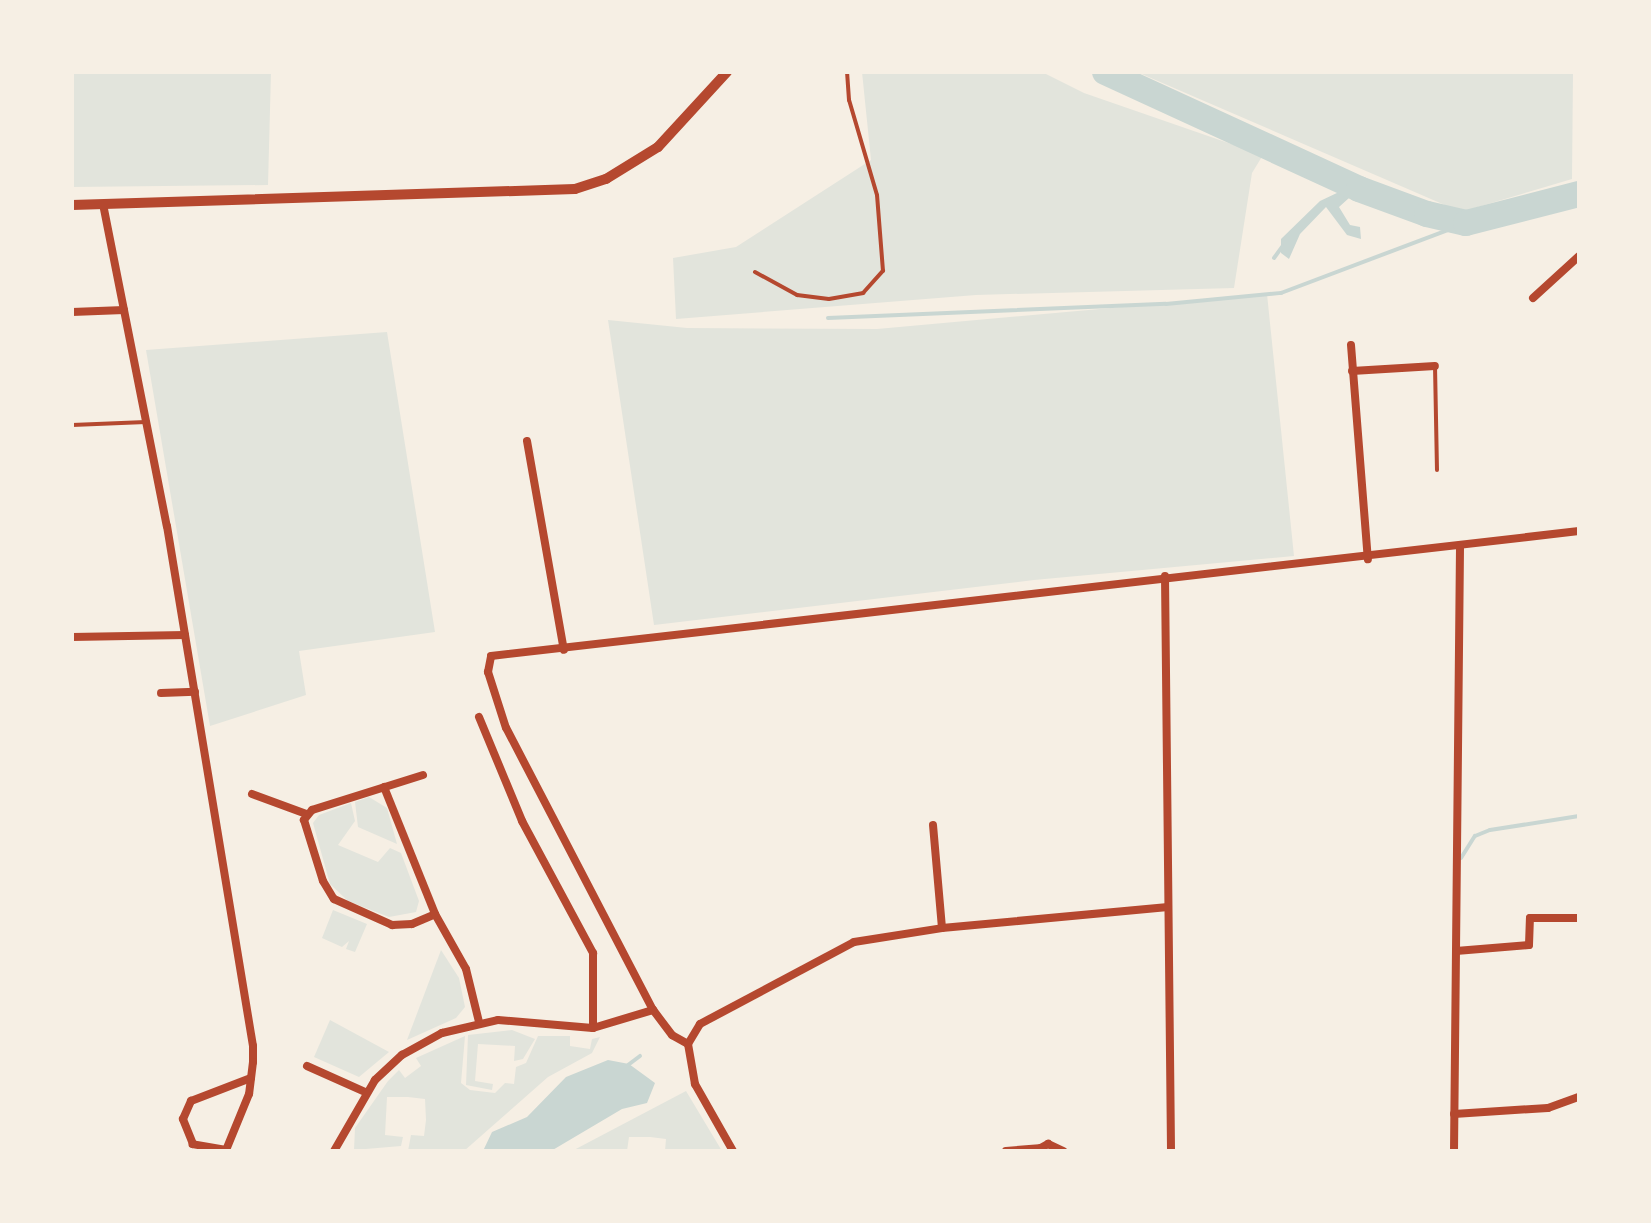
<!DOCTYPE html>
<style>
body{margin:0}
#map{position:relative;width:1651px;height:1223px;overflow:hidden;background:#f6efe4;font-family:Montserrat,sans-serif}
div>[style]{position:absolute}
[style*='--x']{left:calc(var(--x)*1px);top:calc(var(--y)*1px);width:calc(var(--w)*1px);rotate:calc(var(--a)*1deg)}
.green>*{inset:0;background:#e2e4dc}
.water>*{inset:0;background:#c9d6d2}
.stream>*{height:4px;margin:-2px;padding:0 2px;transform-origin:2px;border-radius:2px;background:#c9d6d2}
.river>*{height:26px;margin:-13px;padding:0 13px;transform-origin:13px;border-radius:13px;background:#c9d6d2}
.service>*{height:4px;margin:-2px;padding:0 2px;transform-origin:2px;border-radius:2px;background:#b5482f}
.minor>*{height:8px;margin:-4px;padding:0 4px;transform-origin:4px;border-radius:4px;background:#b5482f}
.tertiary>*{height:10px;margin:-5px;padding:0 5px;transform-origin:5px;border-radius:5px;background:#b5482f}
span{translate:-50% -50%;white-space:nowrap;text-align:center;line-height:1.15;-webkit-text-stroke:8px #f6efe4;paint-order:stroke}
.frame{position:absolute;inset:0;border:74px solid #f6efe4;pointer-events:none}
</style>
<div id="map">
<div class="green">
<i style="clip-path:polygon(72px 72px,271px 72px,268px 185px,72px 187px)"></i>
<i style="clip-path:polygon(862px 72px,1042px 72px,1084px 93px,1263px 155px,1252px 173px,1234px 288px,976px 295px,676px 319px,673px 258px,736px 247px,871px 160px)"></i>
<i style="clip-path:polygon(1137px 72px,1573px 72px,1572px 179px,1461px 212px)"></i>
<i style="clip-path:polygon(1267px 294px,1294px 556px,1034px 580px,654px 625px,608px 320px,687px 328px,877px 329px)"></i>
<i style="clip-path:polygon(387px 332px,435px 632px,299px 651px,306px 695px,210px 726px,146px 350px)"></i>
<i style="clip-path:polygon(369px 797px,387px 808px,397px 844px,358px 827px,355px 802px)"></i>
<i style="clip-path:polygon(351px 803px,355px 821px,338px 845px,378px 862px,390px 848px,401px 853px,419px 901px,416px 912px,389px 917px,348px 901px,330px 884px,313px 823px,319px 815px)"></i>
<i style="clip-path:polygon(333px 910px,367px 924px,355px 952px,346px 949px,349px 941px,342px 947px,322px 938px)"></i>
<i style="clip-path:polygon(441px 950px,459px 978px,465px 1007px,456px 1018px,407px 1040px)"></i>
<i style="clip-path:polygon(330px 1020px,389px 1052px,359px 1077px,314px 1057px)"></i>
<i style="clip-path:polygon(512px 1030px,535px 1039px,523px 1059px,514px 1061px,515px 1046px,478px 1044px,475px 1081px,493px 1084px,492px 1090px,466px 1085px,468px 1035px)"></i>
<i style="clip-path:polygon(465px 1036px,461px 1083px,470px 1090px,495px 1093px,505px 1083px,514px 1084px,516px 1067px,526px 1063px,538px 1036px,570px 1036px,570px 1046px,590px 1049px,592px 1039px,600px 1037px,592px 1053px,548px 1077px,464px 1151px,408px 1151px,411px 1135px,424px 1136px,426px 1120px,425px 1099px,408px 1097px,387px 1097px,385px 1135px,403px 1137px,401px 1146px,354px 1150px,355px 1128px,388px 1081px,399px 1070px,405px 1078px,421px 1066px,416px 1058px)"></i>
<i style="clip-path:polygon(686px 1091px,722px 1151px,665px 1151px,666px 1139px,650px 1137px,629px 1137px,627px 1151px,572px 1151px)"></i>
</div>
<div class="water">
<i style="clip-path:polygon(1338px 180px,1359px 189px,1339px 207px,1350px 225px,1360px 227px,1361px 239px,1347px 235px,1326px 207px,1300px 234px,1289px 259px,1281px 253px,1281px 239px,1320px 201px,1339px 192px)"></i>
<i style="clip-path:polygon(608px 1060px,629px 1064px,655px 1083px,647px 1103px,622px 1109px,551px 1151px,483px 1151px,492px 1132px,527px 1117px,566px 1077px)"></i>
</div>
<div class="stream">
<i style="--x:1274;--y:258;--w:14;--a:-54"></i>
<i style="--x:828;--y:318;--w:338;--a:-2.4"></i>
<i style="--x:1166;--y:304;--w:116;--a:-5.5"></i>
<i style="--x:1281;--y:293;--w:198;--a:-20.7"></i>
<i style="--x:1461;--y:858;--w:26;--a:-58"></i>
<i style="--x:1475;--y:836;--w:16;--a:-22"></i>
<i style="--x:1490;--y:830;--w:90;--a:-8.9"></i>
<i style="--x:628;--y:1065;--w:15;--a:-37"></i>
</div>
<div class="river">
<i style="--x:1105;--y:72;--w:280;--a:24.7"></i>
<i style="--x:1359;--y:189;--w:72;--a:20.2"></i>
<i style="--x:1427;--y:214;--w:40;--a:13"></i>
<i style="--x:1466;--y:223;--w:117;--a:-14.4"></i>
</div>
<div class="service">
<i style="--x:755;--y:272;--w:48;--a:28.7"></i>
<i style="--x:797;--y:295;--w:32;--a:7"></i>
<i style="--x:829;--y:299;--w:35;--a:-10"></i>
<i style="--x:863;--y:293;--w:30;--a:-48"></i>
<i style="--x:883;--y:271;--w:76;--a:-94.5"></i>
<i style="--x:877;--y:195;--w:99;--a:-106.4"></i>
<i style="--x:849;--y:100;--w:28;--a:-94"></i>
<i style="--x:1435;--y:366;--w:104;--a:88.9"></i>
<i style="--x:72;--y:425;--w:74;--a:-2.3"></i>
</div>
<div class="minor">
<i style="--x:103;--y:204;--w:328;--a:78.8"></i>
<i style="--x:167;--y:526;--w:527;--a:80.61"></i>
<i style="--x:253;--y:1046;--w:16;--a:90"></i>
<i style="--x:253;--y:1062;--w:32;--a:97"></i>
<i style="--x:249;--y:1094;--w:61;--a:112.3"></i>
<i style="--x:226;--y:1150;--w:34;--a:-170"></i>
<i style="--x:193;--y:1144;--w:27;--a:-112"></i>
<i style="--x:183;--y:1119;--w:20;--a:-66"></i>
<i style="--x:191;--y:1101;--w:64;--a:-21"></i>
<i style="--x:1533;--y:298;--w:62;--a:-42.4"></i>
<i style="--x:72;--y:312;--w:52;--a:-2.2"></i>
<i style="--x:1351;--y:345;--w:215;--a:85.5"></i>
<i style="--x:1352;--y:371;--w:83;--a:-3.4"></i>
<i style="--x:527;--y:441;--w:212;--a:80"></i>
<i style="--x:1165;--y:576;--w:575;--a:89.4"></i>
<i style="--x:72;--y:637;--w:113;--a:-1"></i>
<i style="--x:161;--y:693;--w:34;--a:-2"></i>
<i style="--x:479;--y:717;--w:113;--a:67.5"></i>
<i style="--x:522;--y:821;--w:150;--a:61.7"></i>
<i style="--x:593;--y:953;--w:75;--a:90"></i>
<i style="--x:423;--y:775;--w:116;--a:162.5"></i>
<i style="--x:312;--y:810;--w:13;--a:129"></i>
<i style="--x:304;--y:820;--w:64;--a:72.7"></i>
<i style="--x:323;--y:881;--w:21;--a:59"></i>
<i style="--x:334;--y:899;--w:64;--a:24.1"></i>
<i style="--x:392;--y:925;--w:20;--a:-3"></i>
<i style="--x:412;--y:924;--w:25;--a:-23"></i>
<i style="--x:384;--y:787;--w:137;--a:68.1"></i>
<i style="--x:435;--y:914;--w:63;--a:60.6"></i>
<i style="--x:466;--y:969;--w:55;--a:76.2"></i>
<i style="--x:252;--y:794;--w:58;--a:20.3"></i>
<i style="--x:933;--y:825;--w:103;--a:85"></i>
<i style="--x:1456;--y:951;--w:73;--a:-4.7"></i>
<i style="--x:1529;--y:945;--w:27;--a:-88"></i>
<i style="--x:1530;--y:918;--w:49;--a:0"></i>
<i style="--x:688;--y:1044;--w:23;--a:-59"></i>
<i style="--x:700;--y:1024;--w:174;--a:-28"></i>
<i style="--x:854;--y:942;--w:89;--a:-9"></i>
<i style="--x:942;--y:928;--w:227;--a:-5.3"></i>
<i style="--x:307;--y:1066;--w:64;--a:24.1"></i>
<i style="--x:1454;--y:1114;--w:94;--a:-3.7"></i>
<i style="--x:1548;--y:1108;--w:33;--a:-20"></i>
<i style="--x:1037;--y:1150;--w:13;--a:-29"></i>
<i style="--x:1048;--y:1144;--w:17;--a:25"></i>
<i style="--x:334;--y:1151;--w:82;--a:-60"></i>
<i style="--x:375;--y:1080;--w:37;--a:-43"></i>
<i style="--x:402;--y:1055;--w:46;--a:-28.8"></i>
<i style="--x:442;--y:1033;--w:57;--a:-13.1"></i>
<i style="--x:498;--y:1020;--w:95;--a:4.8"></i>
<i style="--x:593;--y:1028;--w:63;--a:-16.7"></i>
<i style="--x:733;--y:1151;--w:77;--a:-119.6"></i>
<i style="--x:695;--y:1084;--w:41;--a:-99.9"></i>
<i style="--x:688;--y:1044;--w:18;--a:-151"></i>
<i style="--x:672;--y:1035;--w:31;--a:-127"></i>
<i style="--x:653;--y:1010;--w:318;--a:-117.5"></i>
<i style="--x:506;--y:728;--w:59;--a:-107.8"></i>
<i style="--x:488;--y:672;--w:16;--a:-79"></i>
<i style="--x:491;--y:656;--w:1095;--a:-6.55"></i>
<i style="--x:1006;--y:1151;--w:33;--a:-5"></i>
<i style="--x:1454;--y:1151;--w:605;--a:-89.43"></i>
</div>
<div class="tertiary">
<i style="--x:72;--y:205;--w:503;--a:-1.82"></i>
<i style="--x:575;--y:189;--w:33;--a:-18"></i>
<i style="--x:606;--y:179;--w:61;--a:-31.6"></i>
<i style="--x:658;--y:147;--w:102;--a:-47.4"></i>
</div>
<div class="frame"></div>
</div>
